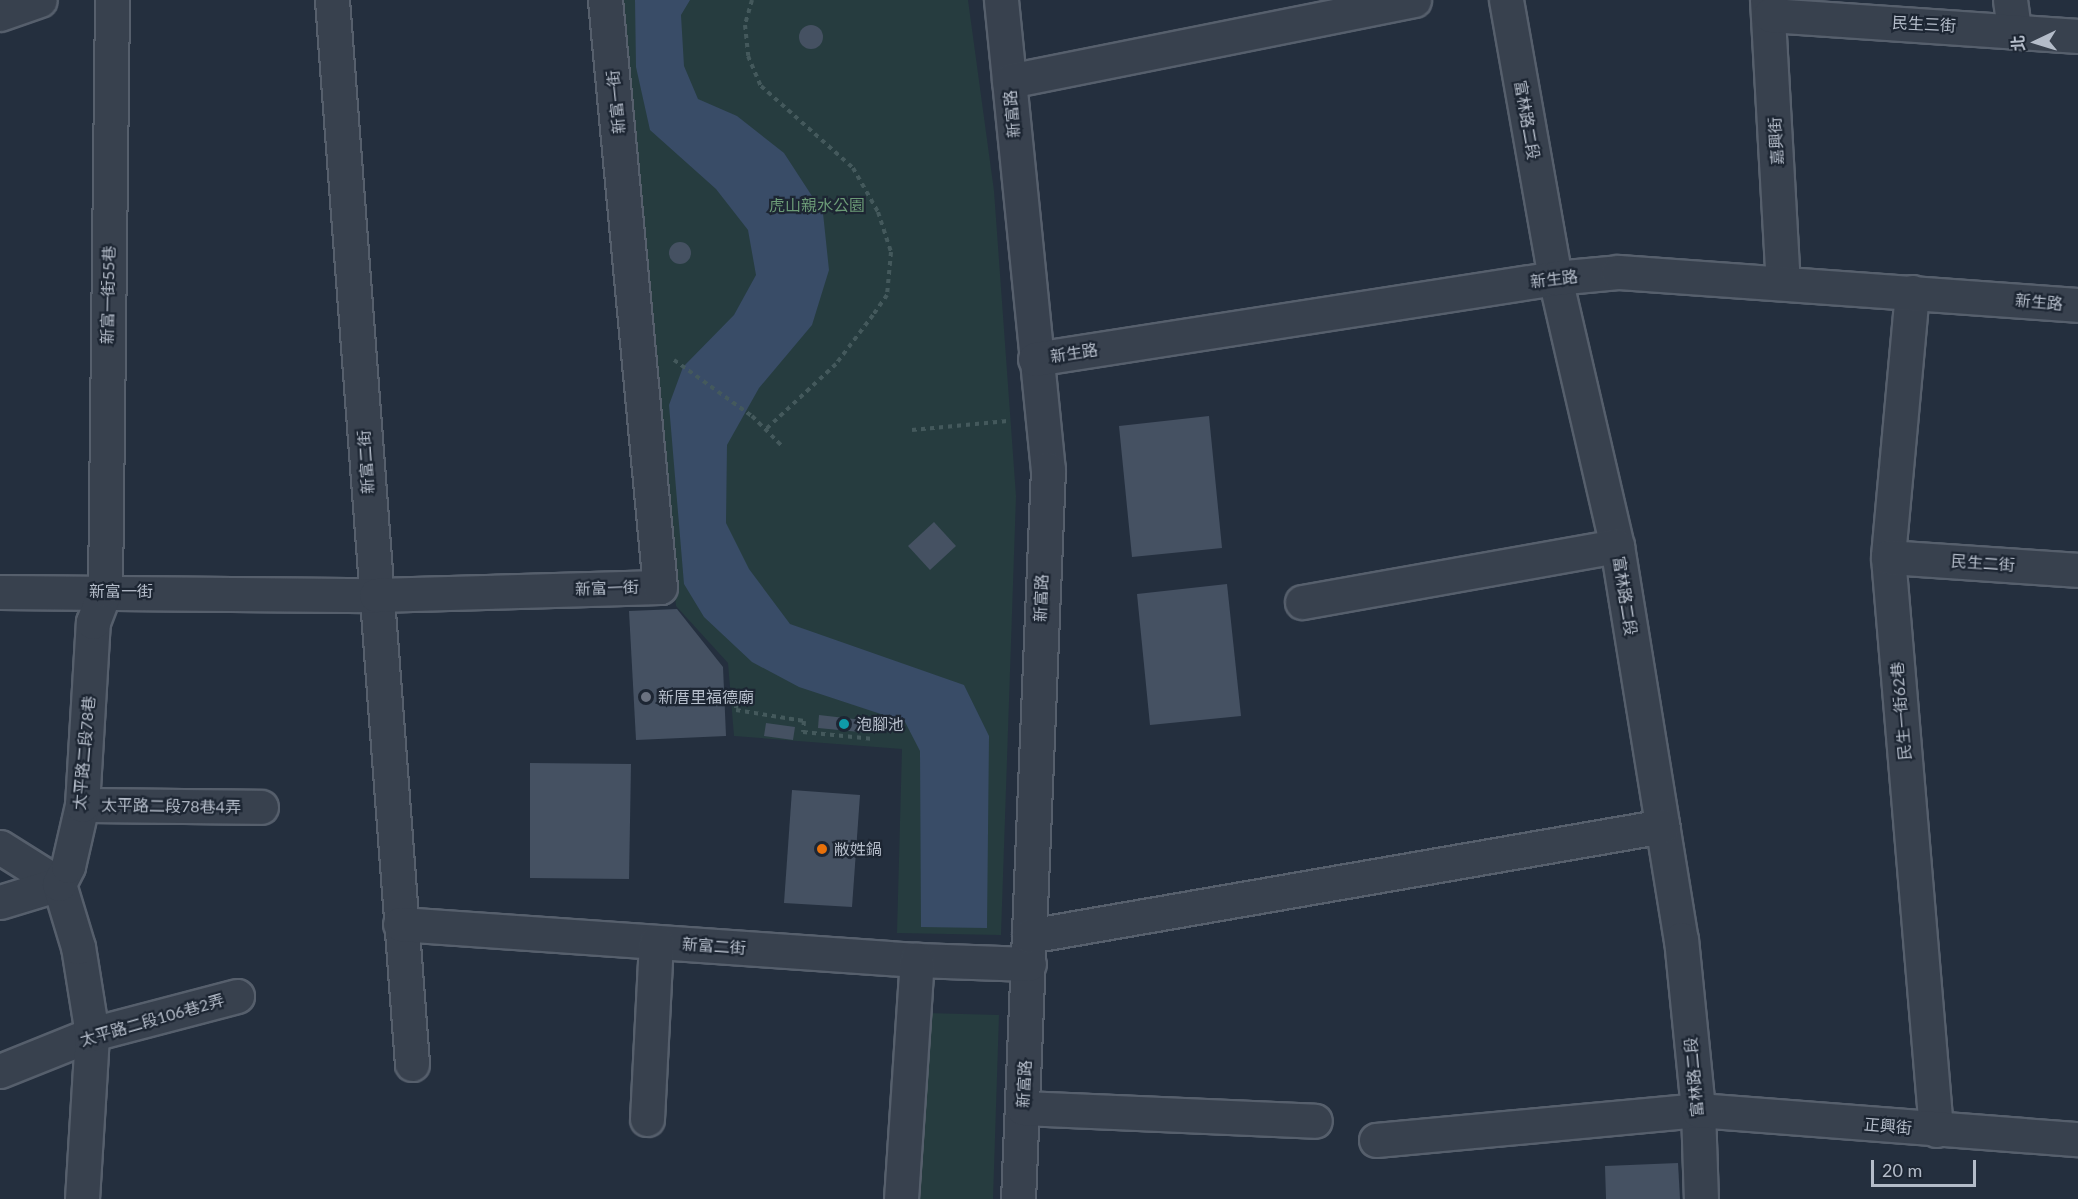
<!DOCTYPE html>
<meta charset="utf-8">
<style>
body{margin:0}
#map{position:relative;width:2078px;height:1199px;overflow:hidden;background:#242f3e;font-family:Lato,"Noto Sans TC",sans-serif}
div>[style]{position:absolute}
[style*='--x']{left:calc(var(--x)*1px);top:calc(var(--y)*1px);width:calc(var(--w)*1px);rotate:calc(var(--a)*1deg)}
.green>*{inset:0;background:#263c3f}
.water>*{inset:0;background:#394c67}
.building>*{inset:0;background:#455162}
.round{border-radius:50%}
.path>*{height:4px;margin-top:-2px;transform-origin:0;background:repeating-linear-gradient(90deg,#44595c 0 4.5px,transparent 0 9px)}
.roads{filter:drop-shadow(2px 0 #565f6c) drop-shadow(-2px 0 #565f6c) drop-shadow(0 2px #565f6c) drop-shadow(0 -2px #565f6c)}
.minor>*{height:33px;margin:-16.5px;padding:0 16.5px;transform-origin:16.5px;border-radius:16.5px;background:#38414e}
.dots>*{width:16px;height:16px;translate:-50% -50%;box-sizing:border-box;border:3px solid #1d2633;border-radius:50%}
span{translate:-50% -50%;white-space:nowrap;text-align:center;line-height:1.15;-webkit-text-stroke:4.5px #1d2633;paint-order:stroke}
.street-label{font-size:16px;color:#b4bcc9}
.park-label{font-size:16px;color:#6b9a76}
.poi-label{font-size:16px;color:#b4bcc9}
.left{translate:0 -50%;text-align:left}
.north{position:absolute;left:2006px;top:12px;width:60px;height:60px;-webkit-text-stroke:4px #1d2633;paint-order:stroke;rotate:266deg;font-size:16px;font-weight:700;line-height:24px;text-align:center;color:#b4bcc9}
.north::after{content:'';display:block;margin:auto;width:21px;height:27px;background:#b4bcc9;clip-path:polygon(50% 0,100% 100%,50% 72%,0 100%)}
.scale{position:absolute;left:1871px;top:1160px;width:105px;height:27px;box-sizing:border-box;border:3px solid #b4bcc9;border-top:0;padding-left:8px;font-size:18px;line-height:21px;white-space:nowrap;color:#b4bcc9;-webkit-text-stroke:4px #1d2633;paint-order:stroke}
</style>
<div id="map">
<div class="green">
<i style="clip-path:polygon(620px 0,968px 0,994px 191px,1016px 496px,1001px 935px,897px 933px,902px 749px,734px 736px,728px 663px,676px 606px)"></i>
<i style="clip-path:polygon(926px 1013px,999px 1015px,993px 1199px,920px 1199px)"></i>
</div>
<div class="water">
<i style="clip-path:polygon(635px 0,690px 0,681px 15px,684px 66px,698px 99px,737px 116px,784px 153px,823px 213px,829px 270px,812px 325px,759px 388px,727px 445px,726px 523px,749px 569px,790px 624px,964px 685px,989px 736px,987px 928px,921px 927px,920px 751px,905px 722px,799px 687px,752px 662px,704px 617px,684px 584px,669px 405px,683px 367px,734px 315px,756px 275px,748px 230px,716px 189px,650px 130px,636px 67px)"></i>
</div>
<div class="building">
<i class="round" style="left:799px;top:25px;width:24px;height:24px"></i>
<i class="round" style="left:669px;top:242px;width:22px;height:22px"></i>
<i style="clip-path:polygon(1209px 416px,1222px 548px,1132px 557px,1119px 426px)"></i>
<i style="clip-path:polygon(934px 522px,956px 546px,930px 570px,908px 546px)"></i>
<i style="clip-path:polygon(1227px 584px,1241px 716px,1150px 725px,1137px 594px)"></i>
<i style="clip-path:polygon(677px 609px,723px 667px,726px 736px,636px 740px,629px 611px)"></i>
<i style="clip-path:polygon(819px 715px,871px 721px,870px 733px,818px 728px)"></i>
<i style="clip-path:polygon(766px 723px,795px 727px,793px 740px,764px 736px)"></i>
<i style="clip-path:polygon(530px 763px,631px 764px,629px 879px,530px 878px)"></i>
<i style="clip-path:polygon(792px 790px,860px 795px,852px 907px,784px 903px)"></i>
<i style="clip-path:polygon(1678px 1163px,1680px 1199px,1606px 1199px,1605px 1166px)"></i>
</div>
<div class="path">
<i style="--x:752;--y:0;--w:26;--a:106"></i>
<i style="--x:745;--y:25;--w:31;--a:84"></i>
<i style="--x:748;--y:56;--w:33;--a:67"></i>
<i style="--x:761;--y:86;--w:123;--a:41.7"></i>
<i style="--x:853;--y:168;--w:51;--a:60.4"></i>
<i style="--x:878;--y:212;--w:42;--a:72"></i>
<i style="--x:891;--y:252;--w:43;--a:95.3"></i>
<i style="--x:887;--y:295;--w:24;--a:125"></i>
<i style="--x:873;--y:315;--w:61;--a:127.1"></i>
<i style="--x:836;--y:364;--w:96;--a:137.1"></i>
<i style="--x:674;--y:360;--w:96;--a:35.7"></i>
<i style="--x:752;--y:416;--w:44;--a:45"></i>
<i style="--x:912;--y:430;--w:96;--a:-5.4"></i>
<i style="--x:724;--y:695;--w:13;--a:0"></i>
<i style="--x:737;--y:695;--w:15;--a:94"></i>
<i style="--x:736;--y:710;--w:69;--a:9.2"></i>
<i style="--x:804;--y:721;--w:11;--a:95"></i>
<i style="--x:803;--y:732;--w:71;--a:5.6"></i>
</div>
<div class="roads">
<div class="minor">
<i style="--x:332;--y:0;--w:1067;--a:85.7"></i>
<i style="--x:1001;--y:0;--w:471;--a:84.3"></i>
<i style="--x:1048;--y:469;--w:731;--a:92.35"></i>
<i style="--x:1506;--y:0;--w:282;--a:80"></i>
<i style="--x:1555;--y:278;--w:275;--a:77"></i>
<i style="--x:1617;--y:546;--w:398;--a:80.8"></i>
<i style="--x:1681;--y:939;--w:172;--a:84.3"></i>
<i style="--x:1698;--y:1110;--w:89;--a:88.1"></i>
<i style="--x:1767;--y:0;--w:282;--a:86.8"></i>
<i style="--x:2010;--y:0;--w:29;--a:82"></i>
<i style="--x:0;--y:14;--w:42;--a:-19.3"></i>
<i style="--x:1770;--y:15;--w:309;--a:3.9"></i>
<i style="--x:1009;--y:81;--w:413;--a:-11.3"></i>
<i style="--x:1912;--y:292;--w:266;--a:95.2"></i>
<i style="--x:1888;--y:557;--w:575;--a:85.21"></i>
<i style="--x:1035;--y:359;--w:526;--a:-8.85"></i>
<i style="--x:1555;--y:278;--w:63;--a:-5.4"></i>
<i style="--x:1618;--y:272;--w:461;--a:4.1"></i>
<i style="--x:1888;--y:557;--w:190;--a:3.9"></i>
<i style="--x:0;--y:592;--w:376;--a:0.5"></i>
<i style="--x:376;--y:595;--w:284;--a:-1.6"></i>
<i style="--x:660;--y:587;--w:590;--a:-95.35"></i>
<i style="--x:1302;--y:602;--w:320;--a:-10.1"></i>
<i style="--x:82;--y:805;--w:179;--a:0.6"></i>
<i style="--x:0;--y:847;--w:70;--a:32.1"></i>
<i style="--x:0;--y:902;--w:62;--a:-17"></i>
<i style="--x:400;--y:924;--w:518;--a:3.98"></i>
<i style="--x:917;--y:960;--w:112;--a:2"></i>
<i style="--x:1029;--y:936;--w:643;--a:-9.84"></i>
<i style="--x:0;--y:1071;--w:99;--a:-21.9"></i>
<i style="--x:92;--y:1034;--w:150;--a:-14.7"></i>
<i style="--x:1023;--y:1108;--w:292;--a:2.5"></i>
<i style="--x:647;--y:1119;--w:177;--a:-87.1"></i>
<i style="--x:1376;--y:1140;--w:323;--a:-5.3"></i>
<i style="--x:1698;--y:1110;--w:381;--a:4.4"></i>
<i style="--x:82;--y:1199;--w:165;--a:-86.5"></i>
<i style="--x:92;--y:1034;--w:88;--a:-99.1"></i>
<i style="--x:78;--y:947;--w:66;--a:-106.8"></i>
<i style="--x:59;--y:884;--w:20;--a:-63"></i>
<i style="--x:68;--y:866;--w:63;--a:-77.1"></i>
<i style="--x:82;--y:805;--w:183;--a:-86.6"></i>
<i style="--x:93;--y:622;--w:34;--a:-69"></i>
<i style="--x:105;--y:590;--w:590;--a:-89.32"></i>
<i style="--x:901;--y:1199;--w:240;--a:-86.2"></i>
</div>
</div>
<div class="dots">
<i style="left:646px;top:697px;background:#6b7280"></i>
<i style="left:844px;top:724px;background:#0f9aa8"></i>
<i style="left:822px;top:849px;background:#e8710a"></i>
</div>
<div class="street-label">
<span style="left:1924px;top:24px;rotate:3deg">民生三街</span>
<span style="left:616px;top:102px;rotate:-96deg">新富一街</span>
<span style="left:1012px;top:114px;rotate:-95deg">新富路</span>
<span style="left:1527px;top:120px;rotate:80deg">富林路二段</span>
<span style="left:1776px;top:141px;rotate:-93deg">嘉興街</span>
<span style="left:1554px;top:279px;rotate:-7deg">新生路</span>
<span style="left:108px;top:295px;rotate:-89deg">新富一街55巷</span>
<span style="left:2039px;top:302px;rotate:5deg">新生路</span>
<span style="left:1074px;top:353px;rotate:-9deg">新生路</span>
<span style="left:366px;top:462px;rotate:-94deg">新富二街</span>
<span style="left:1983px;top:563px;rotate:4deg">民生二街</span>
<span style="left:607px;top:588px;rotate:-2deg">新富一街</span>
<span style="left:121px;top:591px">新富一街</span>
<span style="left:1625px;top:596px;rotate:81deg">富林路二段</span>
<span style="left:1041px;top:598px;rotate:-88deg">新富路</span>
<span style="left:1901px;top:711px;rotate:-95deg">民生一街62巷</span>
<span style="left:84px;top:753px;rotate:-85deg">太平路二段78巷</span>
<span style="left:171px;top:806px;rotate:1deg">太平路二段78巷4弄</span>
<span style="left:714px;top:946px;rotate:4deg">新富二街</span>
<span style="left:152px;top:1020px;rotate:-16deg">太平路二段106巷2弄</span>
<span style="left:1694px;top:1077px;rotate:-95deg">富林路二段</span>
<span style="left:1024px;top:1084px;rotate:-87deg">新富路</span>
<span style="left:1888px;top:1126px;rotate:5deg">正興街</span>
</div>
<div class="park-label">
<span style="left:817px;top:205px">虎山親水公園</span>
</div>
<div class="poi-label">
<span class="left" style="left:658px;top:697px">新厝里福德廟</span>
<span class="left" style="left:856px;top:724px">泡腳池</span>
<span class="left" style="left:834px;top:849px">敝姓鍋</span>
</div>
<div class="north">北</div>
<div class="scale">20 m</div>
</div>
